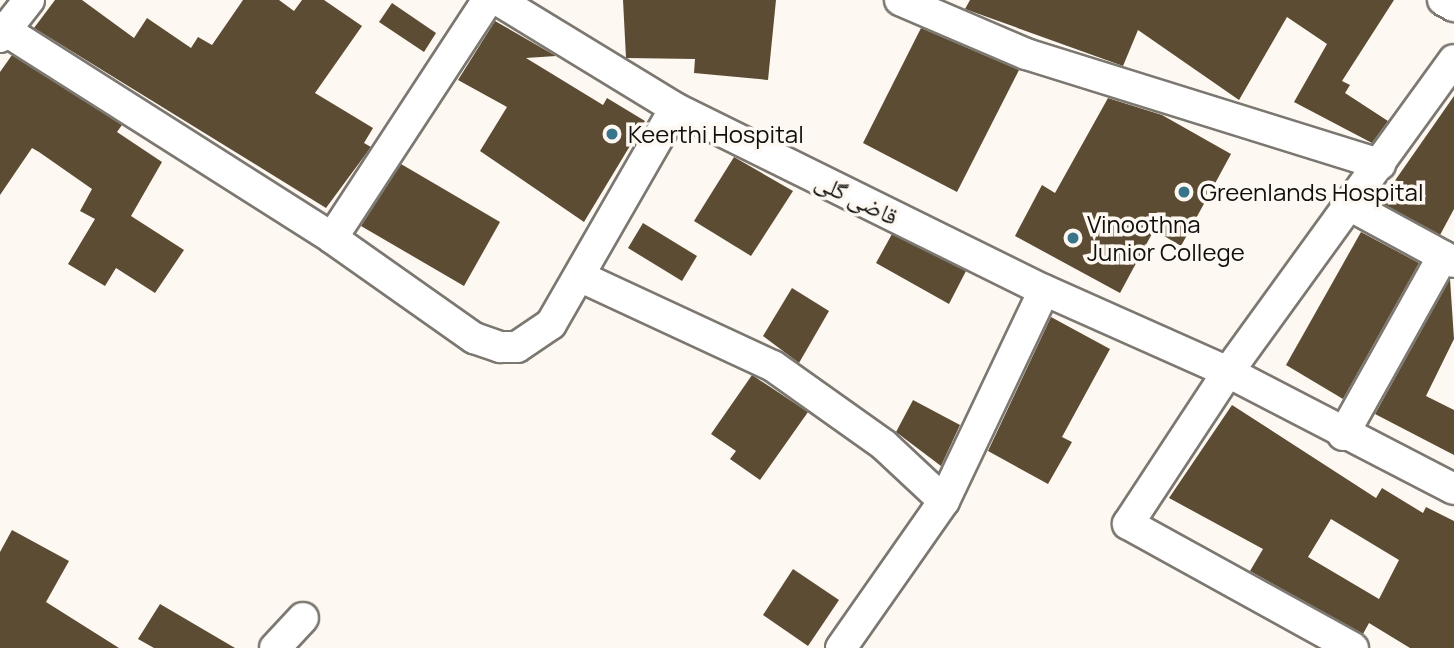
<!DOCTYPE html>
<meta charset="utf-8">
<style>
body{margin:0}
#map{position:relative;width:1454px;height:648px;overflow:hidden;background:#fdf8f1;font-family:Manrope,"Noto Naskh Arabic",sans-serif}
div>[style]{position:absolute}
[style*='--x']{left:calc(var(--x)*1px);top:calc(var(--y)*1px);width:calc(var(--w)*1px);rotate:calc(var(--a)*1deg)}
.building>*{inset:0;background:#5d4c34}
.roads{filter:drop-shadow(2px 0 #7c7871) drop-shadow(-2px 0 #7c7871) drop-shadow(0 2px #7c7871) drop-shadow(0 -2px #7c7871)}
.minor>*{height:30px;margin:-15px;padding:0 15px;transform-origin:15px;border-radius:15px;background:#fff}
.dots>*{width:19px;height:19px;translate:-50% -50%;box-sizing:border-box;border:4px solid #fdf8f1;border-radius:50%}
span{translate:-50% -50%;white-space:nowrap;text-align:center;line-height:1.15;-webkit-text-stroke:7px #fdf8f1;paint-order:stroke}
.poi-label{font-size:24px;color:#110f0d}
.left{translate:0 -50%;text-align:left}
.street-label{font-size:24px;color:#110f0d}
</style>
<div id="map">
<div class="building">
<i style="clip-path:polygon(55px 0,82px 0,134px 38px,147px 18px,191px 48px,198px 37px,212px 45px,243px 0,279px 0,294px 11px,302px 0,324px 0,362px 26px,315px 93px,373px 128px,364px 143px,371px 147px,326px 208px,34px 28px)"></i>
<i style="clip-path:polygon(623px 0,776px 0,768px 80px,694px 73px,695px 59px,626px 58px)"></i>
<i style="clip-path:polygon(970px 0,1394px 0,1342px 81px,1350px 85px,1345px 93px,1388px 121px,1372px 143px,1294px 102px,1327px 44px,1287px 17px,1239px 100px,1138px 30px,1123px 66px,965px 9px)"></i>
<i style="clip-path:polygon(392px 3px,436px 33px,424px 52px,379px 22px)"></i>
<i style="clip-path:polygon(495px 21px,556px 56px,526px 58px,603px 105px,607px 98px,645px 121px,584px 222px,480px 151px,507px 107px,458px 80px)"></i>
<i style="clip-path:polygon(921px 28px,1019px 70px,957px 192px,863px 143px)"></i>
<i style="clip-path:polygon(12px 55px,122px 125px,117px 132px,162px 162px,131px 216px,184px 250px,155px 293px,116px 268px,105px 286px,68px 264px,95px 219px,80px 211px,92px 189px,39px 152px,32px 148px,0 195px,0 72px)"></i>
<i style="clip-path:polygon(1454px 96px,1454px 209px,1440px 235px,1380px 202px)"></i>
<i style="clip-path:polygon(1108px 98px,1162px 115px,1231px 154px,1181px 246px,1154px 230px,1120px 293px,1015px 236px,1042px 185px,1055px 193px)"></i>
<i style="clip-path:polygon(734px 157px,793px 191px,751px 256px,694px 221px)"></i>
<i style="clip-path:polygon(401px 164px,500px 222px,464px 286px,361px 226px)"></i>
<i style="clip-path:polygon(643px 223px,697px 256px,682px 281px,628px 248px)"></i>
<i style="clip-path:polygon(1361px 232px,1419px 263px,1343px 399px,1286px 365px)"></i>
<i style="clip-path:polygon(892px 234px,966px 271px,949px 304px,876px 263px)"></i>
<i style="clip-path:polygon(1450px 279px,1454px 339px,1426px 396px,1454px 410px,1454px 455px,1375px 414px)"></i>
<i style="clip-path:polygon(792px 288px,829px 311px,799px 363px,763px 336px)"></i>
<i style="clip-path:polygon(1051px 317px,1110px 349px,1062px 437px,1072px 442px,1048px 484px,988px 451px)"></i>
<i style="clip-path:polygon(752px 375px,808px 412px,760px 480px,730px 459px,736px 451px,711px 434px)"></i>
<i style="clip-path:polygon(913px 400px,960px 425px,941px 466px,896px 432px)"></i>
<i style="clip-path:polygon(evenodd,1232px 405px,1376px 498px,1382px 488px,1423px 513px,1426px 507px,1454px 521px,1454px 648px,1410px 648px,1369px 623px,1363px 634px,1250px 571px,1263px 549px,1169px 498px,1232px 405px,1331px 519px,1399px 560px,1379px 599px,1308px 557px,1331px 519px)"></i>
<i style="clip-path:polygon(12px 530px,69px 561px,46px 602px,119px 648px,0 648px,0 552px)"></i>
<i style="clip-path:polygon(793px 569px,839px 600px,808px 646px,763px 615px)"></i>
<i style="clip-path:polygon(160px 604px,235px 648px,154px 648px,138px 639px)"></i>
</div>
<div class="roads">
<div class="minor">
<i style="--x:498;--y:0;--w:207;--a:31.4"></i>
<i style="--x:675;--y:108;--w:411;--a:26.3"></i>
<i style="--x:1044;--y:290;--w:201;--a:24"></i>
<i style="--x:1228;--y:372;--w:254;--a:27.4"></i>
<i style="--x:900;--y:0;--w:137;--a:23.2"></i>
<i style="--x:1026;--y:54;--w:371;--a:17.3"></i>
<i style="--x:1443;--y:0;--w:13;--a:29"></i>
<i style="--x:0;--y:27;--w:393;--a:32.4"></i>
<i style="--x:332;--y:238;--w:174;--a:35.2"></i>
<i style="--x:474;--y:338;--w:28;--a:19"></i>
<i style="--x:500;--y:347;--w:17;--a:0"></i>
<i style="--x:517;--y:347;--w:41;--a:-34.1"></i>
<i style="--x:551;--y:324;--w:249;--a:-60.1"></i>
<i style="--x:0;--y:37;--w:47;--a:-51.9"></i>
<i style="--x:1351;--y:206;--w:117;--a:28.5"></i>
<i style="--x:332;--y:238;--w:285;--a:-56.8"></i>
<i style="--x:581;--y:277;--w:212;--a:24.9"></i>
<i style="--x:773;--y:366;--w:136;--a:35.4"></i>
<i style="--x:884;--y:445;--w:82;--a:43"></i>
<i style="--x:1343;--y:435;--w:205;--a:-60.8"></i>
<i style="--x:275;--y:648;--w:41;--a:-47"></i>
<i style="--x:841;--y:648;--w:179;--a:-55"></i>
<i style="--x:944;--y:501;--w:233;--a:-64.6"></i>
<i style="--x:1353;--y:648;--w:257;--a:-151.1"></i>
<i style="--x:1128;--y:524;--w:182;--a:-56.7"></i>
<i style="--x:1228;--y:372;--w:385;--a:-54.1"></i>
</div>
</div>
<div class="dots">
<i style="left:612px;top:134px;background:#38758b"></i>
<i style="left:1184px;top:192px;background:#38758b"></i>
<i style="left:1073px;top:238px;background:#38758b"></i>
</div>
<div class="poi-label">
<span class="left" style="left:628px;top:134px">Keerthi Hospital</span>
<span class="left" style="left:1200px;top:192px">Greenlands Hospital</span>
<span class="left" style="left:1087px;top:238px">Vinoothna<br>Junior College</span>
</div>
<div class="street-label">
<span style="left:857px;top:198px;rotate:26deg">قاضی گلی</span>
</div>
</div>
